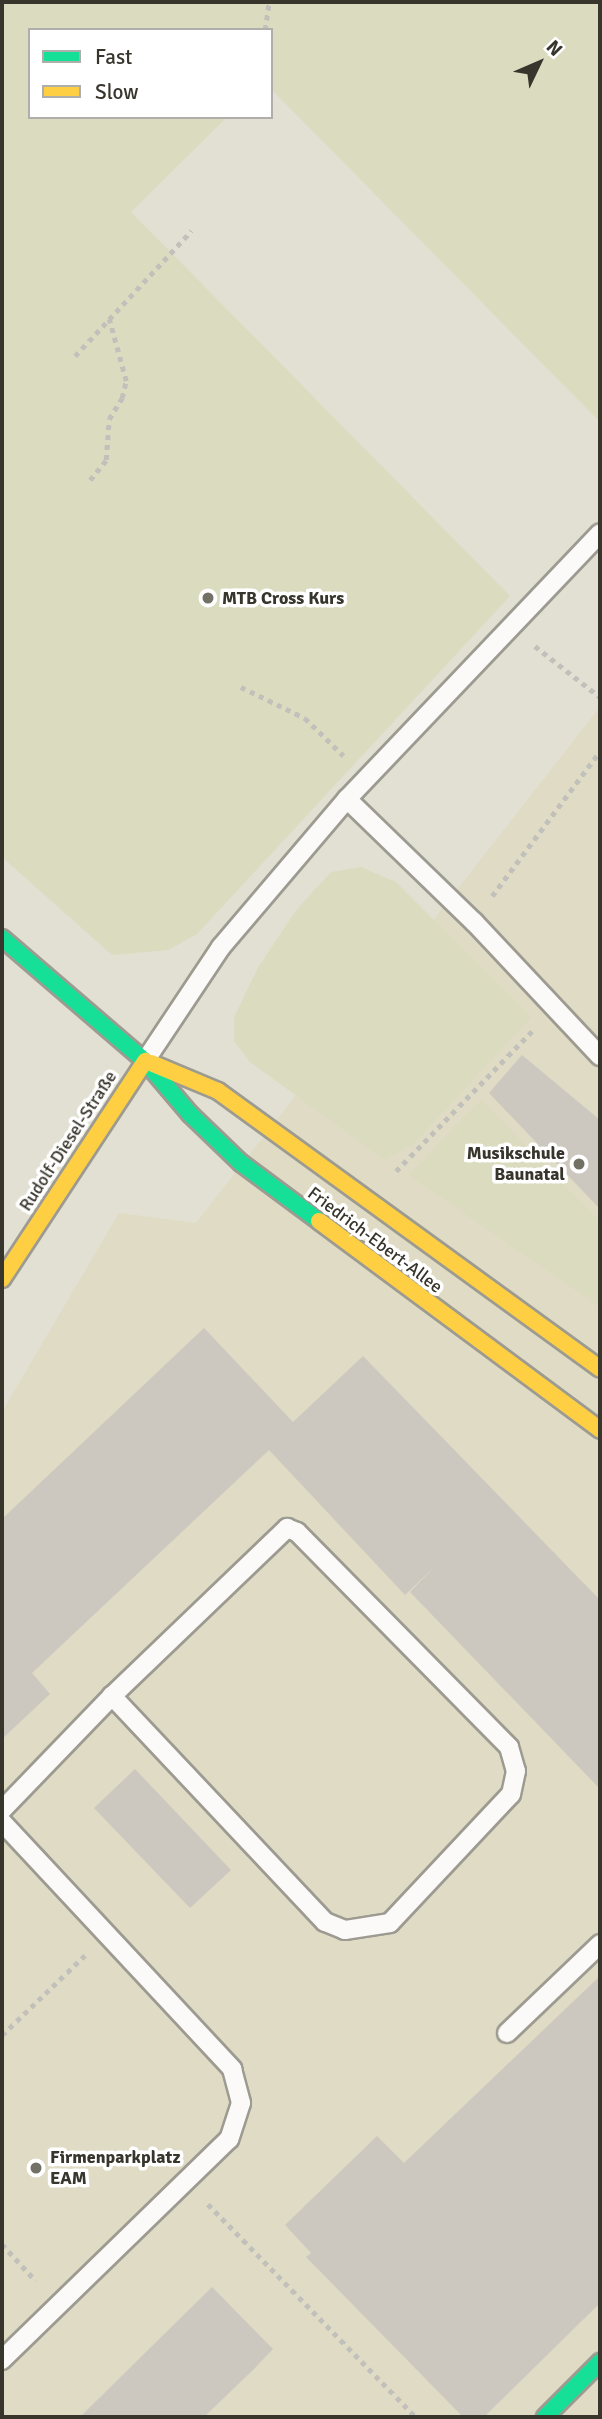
<!DOCTYPE html>
<meta charset="utf-8">
<style>
body{margin:0}
#map{position:relative;width:602px;height:2419px;overflow:hidden;background:#e2e0d2;font-family:Signika,sans-serif}
div>[style]{position:absolute}
[style*='--x']{left:calc(var(--x)*1px);top:calc(var(--y)*1px);width:calc(var(--w)*1px);rotate:calc(var(--a)*1deg)}
.built>*{inset:0;background:#dfdbc4}
.green>*{inset:0;background:#dadbbf}
.building>*{inset:0;background:#ccc8bf}
.path>*{height:4.5px;margin-top:-2.25px;transform-origin:0;background:repeating-linear-gradient(90deg,#c1c0ba 0 5px,transparent 0 10px)}
.roads{filter:drop-shadow(2px 0 #9d9b91) drop-shadow(-2px 0 #9d9b91) drop-shadow(0 2px #9d9b91) drop-shadow(0 -2px #9d9b91)}
.lane>*{height:18px;margin:-9px;padding:0 9px;transform-origin:9px;border-radius:9px;background:#fbfaf8}
.fast>*{height:16px;margin:-8px;padding:0 8px;transform-origin:8px;border-radius:8px;background:#16e098}
.slow>*{height:16px;margin:-8px;padding:0 8px;transform-origin:8px;border-radius:8px;background:#ffcf43}
.dots>*{width:19px;height:19px;translate:-50% -50%;box-sizing:border-box;border:4px solid #fff;border-radius:50%}
span{translate:-50% -50%;white-space:nowrap;text-align:center;line-height:1.15;-webkit-text-stroke:7px #fff;paint-order:stroke}
.poi-label{font-size:18px;color:#37352c;font-weight:700}
.left{translate:0 -50%;text-align:left}
.right{translate:-100% -50%;text-align:right}
.street-label{font-size:18px;color:#37352c}
.frame{position:absolute;inset:0;border:4px solid #37352c;pointer-events:none}
.legend{position:absolute;left:28px;top:28px;width:245px;height:91px;box-sizing:border-box;background:#fff;border:2px solid #afaeab;margin:0;padding:9px 12px;list-style:none;font-size:21px;color:#37352c}
.legend li{display:flex;align-items:center;gap:14px;height:35px}
.legend b{width:35px;border:2px solid #afaeab}
.north{position:absolute;left:504px;top:28px;width:70px;height:70px;-webkit-text-stroke:5px #fff;paint-order:stroke;rotate:46deg;font-size:19px;font-weight:700;line-height:28px;text-align:center;color:#37352c}
.north::after{content:'';display:block;margin:auto;width:24px;height:32px;background:#37352c;clip-path:polygon(50% 0,100% 100%,50% 72%,0 100%)}
</style>
<div id="map">
<div class="built">
<i style="clip-path:polygon(600px 707px,600px 2417px,2px 2417px,2px 1412px,119px 1213px,196px 1223px)"></i>
</div>
<div class="green">
<i style="clip-path:polygon(2px 2px,600px 2px,600px 422px,271px 89px,271px 30px,30px 30px,30px 117px,227px 117px,131px 212px,510px 596px,197px 934px,168px 950px,112px 955px,2px 857px)"></i>
<i style="clip-path:polygon(361px 867px,396px 882px,531px 1017px,413px 1144px,384px 1159px,250px 1062px,234px 1041px,234px 1017px,259px 966px,297px 909px,331px 872px)"></i>
<i style="clip-path:polygon(481px 1100px,600px 1222px,600px 1307px,409px 1175px)"></i>
</div>
<div class="building">
<i style="clip-path:polygon(522px 1055px,600px 1120px,600px 1209px,489px 1093px)"></i>
<i style="clip-path:polygon(204px 1328px,293px 1422px,363px 1356px,600px 1600px,600px 1789px,410px 1592px,435px 1566px,405px 1595px,269px 1450px,32px 1673px,50px 1694px,2px 1739px,2px 1519px)"></i>
<i style="clip-path:polygon(135px 1769px,231px 1870px,190px 1908px,94px 1808px)"></i>
<i style="clip-path:polygon(600px 1976px,600px 2303px,484px 2417px,463px 2417px,306px 2257px,311px 2253px,285px 2225px,377px 2136px,404px 2163px)"></i>
<i style="clip-path:polygon(212px 2287px,273px 2349px,254px 2369px,204px 2417px,80px 2417px)"></i>
</div>
<div class="path">
<i style="--x:265;--y:30;--w:28;--a:-82"></i>
<i style="--x:75;--y:356;--w:171;--a:-47.1"></i>
<i style="--x:90;--y:480;--w:26;--a:-51"></i>
<i style="--x:106;--y:460;--w:41;--a:-85.8"></i>
<i style="--x:109;--y:419;--w:25;--a:-58"></i>
<i style="--x:122;--y:398;--w:17;--a:-77"></i>
<i style="--x:126;--y:381;--w:64;--a:-105.3"></i>
<i style="--x:535;--y:646;--w:83;--a:38.1"></i>
<i style="--x:241;--y:687;--w:71;--a:25.8"></i>
<i style="--x:305;--y:718;--w:54;--a:44.3"></i>
<i style="--x:492;--y:896;--w:181;--a:-53.3"></i>
<i style="--x:396;--y:1171;--w:195;--a:-45.8"></i>
<i style="--x:2;--y:2035;--w:115;--a:-43.9"></i>
<i style="--x:208;--y:2204;--w:298;--a:45.7"></i>
<i style="--x:2;--y:2244;--w:50;--a:47.4"></i>
</div>
<div class="roads">
<div class="lane">
<i style="--x:347;--y:799;--w:177;--a:44.1"></i>
<i style="--x:474;--y:922;--w:184;--a:46.8"></i>
<i style="--x:145;--y:1061;--w:137;--a:-56.3"></i>
<i style="--x:221;--y:947;--w:194;--a:-49.6"></i>
<i style="--x:347;--y:799;--w:367;--a:-46.4"></i>
<i style="--x:2;--y:1810;--w:158;--a:-46"></i>
<i style="--x:112;--y:1696;--w:243;--a:-43.8"></i>
<i style="--x:287;--y:1528;--w:11;--a:22"></i>
<i style="--x:297;--y:1532;--w:302;--a:45.4"></i>
<i style="--x:509;--y:1747;--w:25;--a:74"></i>
<i style="--x:516;--y:1771;--w:24;--a:102"></i>
<i style="--x:511;--y:1794;--w:177;--a:133.2"></i>
<i style="--x:390;--y:1923;--w:46;--a:171.2"></i>
<i style="--x:345;--y:1930;--w:22;--a:-158"></i>
<i style="--x:325;--y:1922;--w:311;--a:-133.3"></i>
<i style="--x:2;--y:1822;--w:338;--a:47"></i>
<i style="--x:232;--y:2069;--w:35;--a:75"></i>
<i style="--x:241;--y:2103;--w:38;--a:108"></i>
<i style="--x:229;--y:2139;--w:317;--a:135.8"></i>
<i style="--x:507;--y:2033;--w:129;--a:-43.7"></i>
</div>
<div class="fast">
<i style="--x:2;--y:938;--w:189;--a:40.7"></i>
<i style="--x:145;--y:1061;--w:70;--a:49.7"></i>
<i style="--x:190;--y:1114;--w:71;--a:43.9"></i>
<i style="--x:241;--y:1163;--w:97;--a:36.6"></i>
<i style="--x:545;--y:2417;--w:78;--a:-45"></i>
</div>
<div class="slow">
<i style="--x:151;--y:1063;--w:73;--a:22.7"></i>
<i style="--x:218;--y:1091;--w:472;--a:36"></i>
<i style="--x:319;--y:1221;--w:350;--a:36.6"></i>
<i style="--x:2;--y:1279;--w:261;--a:-56.7"></i>
</div>
</div>
<div class="dots">
<i style="left:208px;top:598px;background:#737166"></i>
<i style="left:579px;top:1164px;background:#737166"></i>
<i style="left:36px;top:2168px;background:#737166"></i>
</div>
<div class="poi-label">
<span class="left" style="left:222px;top:598px">MTB Cross Kurs</span>
<span class="right" style="left:565px;top:1164px">Musikschule<br>Baunatal</span>
<span class="left" style="left:50px;top:2168px">Firmenparkplatz<br>EAM</span>
</div>
<div class="street-label">
<span style="left:68px;top:1141px;rotate:-57deg">Rudolf-Diesel-Straße</span>
<span style="left:375px;top:1240px;rotate:37deg">Friedrich-Ebert-Allee</span>
</div>
<div class="frame"></div>
<ul class="legend">
<li><b style="height:9px;background:#16e098"></b>Fast</li>
<li><b style="height:9px;background:#ffcf43"></b>Slow</li>
</ul>
<div class="north">N</div>
</div>
